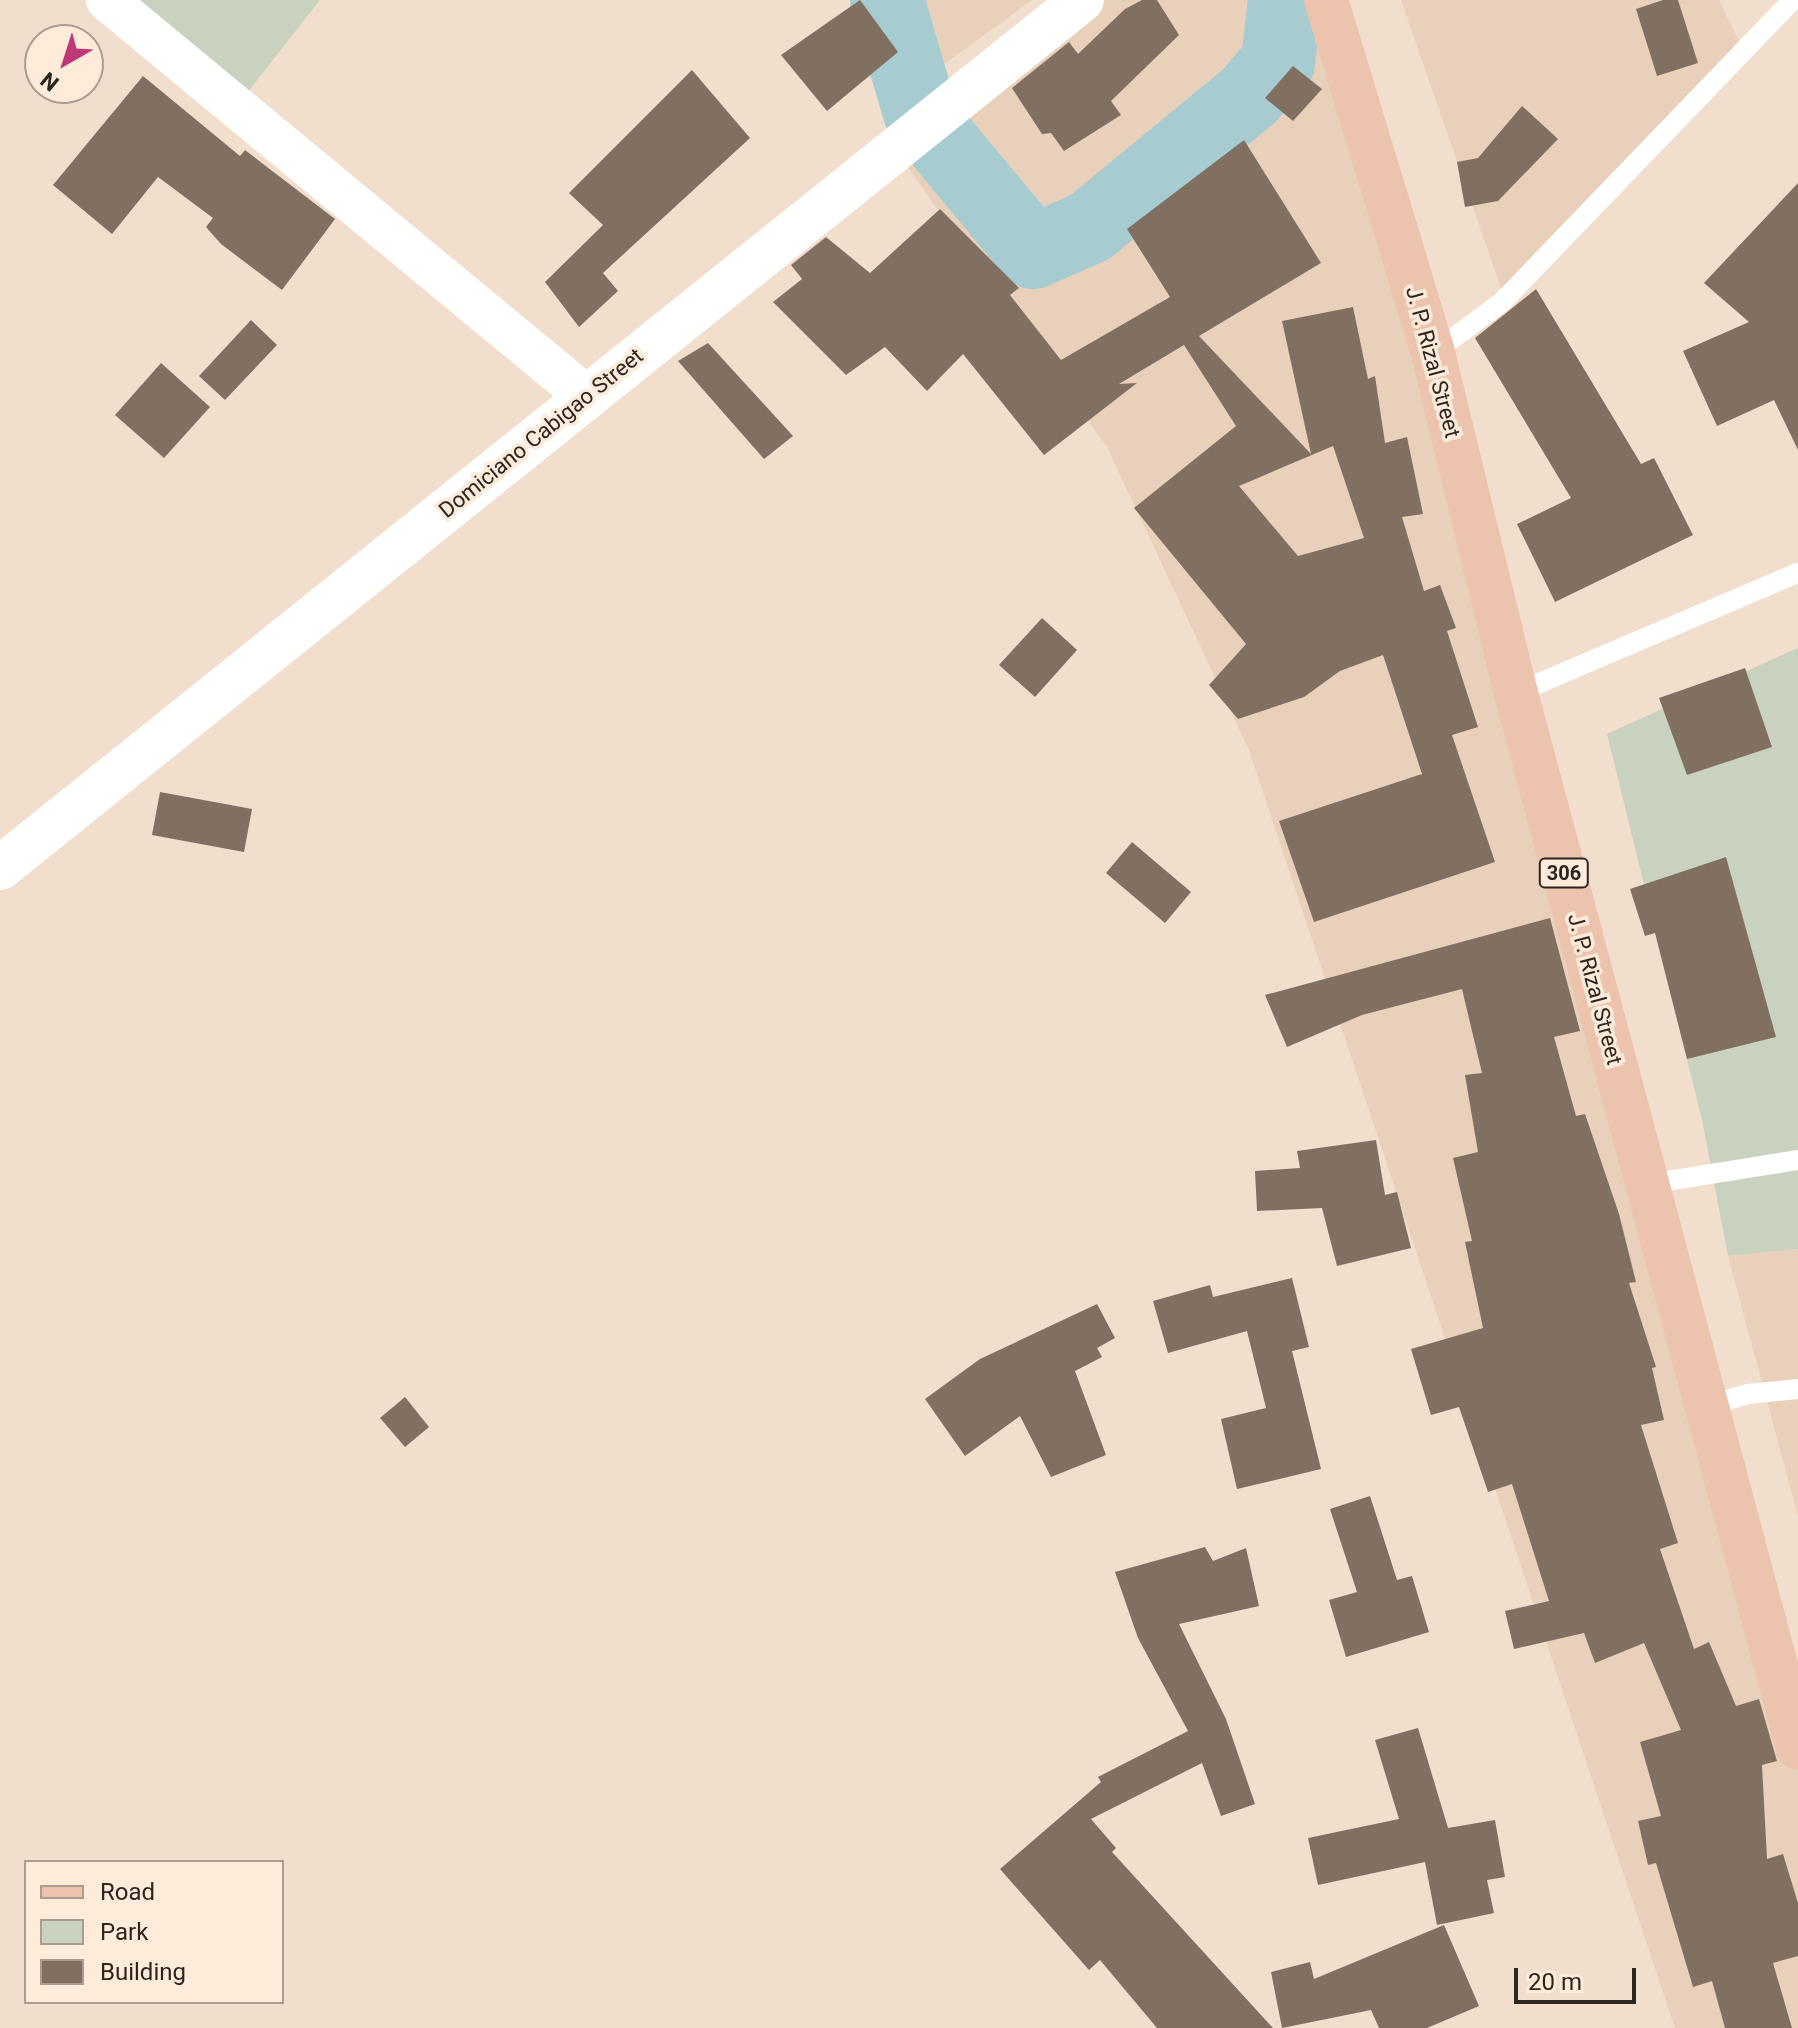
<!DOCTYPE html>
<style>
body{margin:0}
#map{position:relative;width:1798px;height:2028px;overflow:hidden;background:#f1decd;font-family:Roboto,sans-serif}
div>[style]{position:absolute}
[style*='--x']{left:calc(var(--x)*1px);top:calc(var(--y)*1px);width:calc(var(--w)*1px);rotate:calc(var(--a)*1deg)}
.built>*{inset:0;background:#e9d0bb}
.green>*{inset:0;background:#c9d2be}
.river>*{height:74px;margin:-37px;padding:0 37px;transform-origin:37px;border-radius:37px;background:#a6cbd0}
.building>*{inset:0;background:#817061}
.service>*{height:20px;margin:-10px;padding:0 10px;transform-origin:10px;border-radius:10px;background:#fff}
.minor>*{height:42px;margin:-21px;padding:0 21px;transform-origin:21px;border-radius:21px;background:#fff}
.tertiary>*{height:44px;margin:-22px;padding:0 22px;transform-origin:22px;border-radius:22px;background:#fff}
.primary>*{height:44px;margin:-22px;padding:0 22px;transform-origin:22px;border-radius:22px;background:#ecc3ad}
span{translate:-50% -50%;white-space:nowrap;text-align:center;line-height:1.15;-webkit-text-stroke:7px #feebda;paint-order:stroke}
.shield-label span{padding:2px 6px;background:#feebda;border:2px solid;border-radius:6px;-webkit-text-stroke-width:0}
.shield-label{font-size:20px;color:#2d251f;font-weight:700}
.street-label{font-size:22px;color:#2d251f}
.legend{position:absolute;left:24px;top:1860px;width:260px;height:144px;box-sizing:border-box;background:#feebda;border:2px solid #aa9c8f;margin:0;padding:10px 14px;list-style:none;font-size:24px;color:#2d251f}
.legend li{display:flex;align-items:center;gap:16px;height:40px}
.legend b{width:40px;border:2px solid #aa9c8f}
.north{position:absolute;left:24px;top:24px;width:80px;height:80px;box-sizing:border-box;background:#feebda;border:2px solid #aa9c8f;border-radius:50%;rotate:219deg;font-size:22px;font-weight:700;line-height:32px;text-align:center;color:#2d251f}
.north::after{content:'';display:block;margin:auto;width:28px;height:36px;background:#bf3776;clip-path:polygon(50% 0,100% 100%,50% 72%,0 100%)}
.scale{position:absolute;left:1514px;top:1968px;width:122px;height:36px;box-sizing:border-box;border:4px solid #2d251f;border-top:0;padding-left:10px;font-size:24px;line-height:28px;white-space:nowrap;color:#2d251f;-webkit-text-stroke:6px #feebda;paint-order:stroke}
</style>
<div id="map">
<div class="built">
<i style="clip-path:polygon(909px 0,1032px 0,936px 70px)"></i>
<i style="clip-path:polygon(1100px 0,1309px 0,1516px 693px,1798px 1755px,1798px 2028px,1675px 2028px,1249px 750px,1107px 447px,906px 165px)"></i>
<i style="clip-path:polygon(1401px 0,1719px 0,1744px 52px,1507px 305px)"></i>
<i style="clip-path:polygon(1798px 1249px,1798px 1516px,1728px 1256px)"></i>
</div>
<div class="green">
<i style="clip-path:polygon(107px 0,320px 0,236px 107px)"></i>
<i style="clip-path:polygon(1798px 648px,1798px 1249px,1728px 1256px,1702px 1120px,1607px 734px)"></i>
</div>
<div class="river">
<i style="--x:887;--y:0;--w:117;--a:73.6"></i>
<i style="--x:944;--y:145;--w:139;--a:50.2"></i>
<i style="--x:1033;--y:252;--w:62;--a:-23.7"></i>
<i style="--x:1090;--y:227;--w:206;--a:-39.5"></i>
<i style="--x:1249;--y:96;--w:45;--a:-49.5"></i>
<i style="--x:1278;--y:62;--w:62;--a:-83.6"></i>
</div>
<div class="building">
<i style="clip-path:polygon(860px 0,898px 52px,827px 111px,781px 55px)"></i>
<i style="clip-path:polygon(1142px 0,1157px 0,1179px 35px,1111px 101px,1121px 115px,1064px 151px,1051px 133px,1042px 134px,1012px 88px,1069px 42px,1078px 54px,1125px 9px)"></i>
<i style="clip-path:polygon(1663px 0,1678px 0,1698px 63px,1657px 76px,1636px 9px)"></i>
<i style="clip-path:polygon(1293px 66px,1322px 89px,1293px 121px,1265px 98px)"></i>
<i style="clip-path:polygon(692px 70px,750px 138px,603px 273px,618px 291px,579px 327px,545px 282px,603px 225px,569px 193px)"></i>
<i style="clip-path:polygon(143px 76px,240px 156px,245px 150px,335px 219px,282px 290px,221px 244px,206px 227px,213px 218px,158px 177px,112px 234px,53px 185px)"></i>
<i style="clip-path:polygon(1522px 106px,1558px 139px,1498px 201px,1465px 207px,1457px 162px,1478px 158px)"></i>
<i style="clip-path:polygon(evenodd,1244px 140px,1321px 263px,1199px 336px,1311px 454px,1282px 321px,1353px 307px,1368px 379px,1375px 376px,1385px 443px,1407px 437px,1423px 514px,1402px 517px,1424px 591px,1440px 585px,1456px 628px,1447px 631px,1478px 727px,1452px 735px,1495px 862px,1314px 922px,1279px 821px,1422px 774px,1383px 655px,1340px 671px,1304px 697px,1238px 719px,1209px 685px,1246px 644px,1134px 508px,1236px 426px,1184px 345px,1119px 384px,1137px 383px,1044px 455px,963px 354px,927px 391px,885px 347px,846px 375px,773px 302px,802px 279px,791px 265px,826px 237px,870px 273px,940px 209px,1019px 288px,1010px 295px,1061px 360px,1170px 297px,1127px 229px,1244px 140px,1333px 446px,1364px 538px,1298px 556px,1239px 486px,1333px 446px)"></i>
<i style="clip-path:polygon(1798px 183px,1798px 450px,1774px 400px,1717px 426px,1683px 351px,1749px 322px,1704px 283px)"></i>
<i style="clip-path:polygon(1536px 289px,1641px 464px,1654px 458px,1693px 535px,1555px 602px,1517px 524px,1571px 498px,1475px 338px)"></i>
<i style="clip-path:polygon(251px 320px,277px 345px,225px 400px,199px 376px)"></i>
<i style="clip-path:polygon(708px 343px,793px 436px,764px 459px,678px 361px)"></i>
<i style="clip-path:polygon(161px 363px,210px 407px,164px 458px,115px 415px)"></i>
<i style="clip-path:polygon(1042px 618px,1077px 650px,1035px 697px,999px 665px)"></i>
<i style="clip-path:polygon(1745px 668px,1772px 747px,1687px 775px,1659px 698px)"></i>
<i style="clip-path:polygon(160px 792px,252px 809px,244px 852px,152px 835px)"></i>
<i style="clip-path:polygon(1132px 842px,1191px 892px,1165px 923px,1106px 873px)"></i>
<i style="clip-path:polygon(1726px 857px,1776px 1037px,1687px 1059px,1655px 933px,1645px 936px,1630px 889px)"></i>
<i style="clip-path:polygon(1550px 918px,1580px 1031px,1554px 1037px,1576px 1116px,1585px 1114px,1619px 1214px,1636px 1282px,1629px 1283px,1656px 1367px,1652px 1368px,1664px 1420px,1641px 1425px,1678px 1543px,1660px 1549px,1694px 1649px,1709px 1642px,1736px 1706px,1759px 1699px,1777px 1761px,1762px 1765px,1767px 1859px,1783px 1854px,1798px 1903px,1798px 1956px,1773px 1963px,1792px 2028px,1725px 2028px,1712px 1981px,1693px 1987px,1656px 1863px,1648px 1865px,1638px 1821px,1661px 1816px,1640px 1742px,1681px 1730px,1644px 1643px,1595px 1663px,1584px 1633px,1514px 1649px,1505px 1611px,1549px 1601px,1512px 1484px,1488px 1492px,1459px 1407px,1431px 1415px,1411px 1349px,1483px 1328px,1465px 1242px,1472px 1241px,1453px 1158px,1478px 1152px,1465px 1075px,1482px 1073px,1462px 989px,1362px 1015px,1287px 1047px,1265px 995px)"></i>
<i style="clip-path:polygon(1376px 1140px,1385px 1195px,1397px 1192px,1411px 1248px,1337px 1266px,1322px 1208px,1257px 1211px,1255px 1171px,1300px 1168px,1297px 1151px)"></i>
<i style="clip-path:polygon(1292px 1278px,1309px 1347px,1292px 1351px,1321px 1469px,1237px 1489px,1221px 1419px,1266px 1408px,1247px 1331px,1168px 1353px,1153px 1301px,1210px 1285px,1213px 1297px)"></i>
<i style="clip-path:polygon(1097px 1304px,1115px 1338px,1097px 1348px,1102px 1357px,1075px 1371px,1106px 1455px,1051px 1477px,1020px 1416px,965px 1456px,925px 1399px,980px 1359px)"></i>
<i style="clip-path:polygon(405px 1397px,429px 1427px,405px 1447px,380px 1418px)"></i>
<i style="clip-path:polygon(1370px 1496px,1397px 1580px,1412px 1576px,1429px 1632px,1346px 1657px,1329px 1600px,1357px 1592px,1330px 1509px)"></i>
<i style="clip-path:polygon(1205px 1547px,1213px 1561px,1246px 1548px,1259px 1606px,1179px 1624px,1226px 1719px,1255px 1804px,1221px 1816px,1202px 1763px,1091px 1819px,1116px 1848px,1112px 1852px,1273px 2028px,1157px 2028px,1100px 1960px,1089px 1970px,1000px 1869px,1101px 1782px,1098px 1777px,1188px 1731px,1138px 1638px,1115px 1572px)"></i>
<i style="clip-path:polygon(1418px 1728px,1448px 1828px,1495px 1820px,1505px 1877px,1487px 1880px,1494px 1913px,1437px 1925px,1425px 1862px,1318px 1885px,1308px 1838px,1399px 1819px,1375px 1740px)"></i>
<i style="clip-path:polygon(1444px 1925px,1479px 2006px,1427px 2028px,1379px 2028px,1371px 2010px,1282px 2028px,1271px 1972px,1310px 1962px,1314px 1979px)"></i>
</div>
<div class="service">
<i style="--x:1433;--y:353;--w:86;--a:-36.5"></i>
<i style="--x:1502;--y:302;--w:419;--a:-46.1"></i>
<i style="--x:1516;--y:693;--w:306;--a:-23.1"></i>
<i style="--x:1648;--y:1184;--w:152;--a:-9.1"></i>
<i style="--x:1707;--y:1406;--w:43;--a:-16.3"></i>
<i style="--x:1748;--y:1394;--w:50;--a:-5.7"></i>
</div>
<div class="minor">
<i style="--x:107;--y:0;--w:623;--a:39.59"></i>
</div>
<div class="tertiary">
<i style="--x:0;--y:868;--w:1387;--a:-38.74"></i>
</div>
<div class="primary">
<i style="--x:1326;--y:0;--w:369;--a:73.1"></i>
<i style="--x:1433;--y:353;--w:350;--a:76.3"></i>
<i style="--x:1516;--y:693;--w:1092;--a:75.03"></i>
</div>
<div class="shield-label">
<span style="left:1564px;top:873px">306</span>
</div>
<div class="street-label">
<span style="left:1433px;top:362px;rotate:75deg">J. P. Rizal Street</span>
<span style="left:541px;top:433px;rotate:-39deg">Domiciano Cabigao Street</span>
<span style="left:1595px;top:989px;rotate:75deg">J. P. Rizal Street</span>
</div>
<ul class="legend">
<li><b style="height:10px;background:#ecc3ad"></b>Road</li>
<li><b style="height:22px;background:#c9d2be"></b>Park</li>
<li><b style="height:22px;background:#817061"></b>Building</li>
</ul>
<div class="north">N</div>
<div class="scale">20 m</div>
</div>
